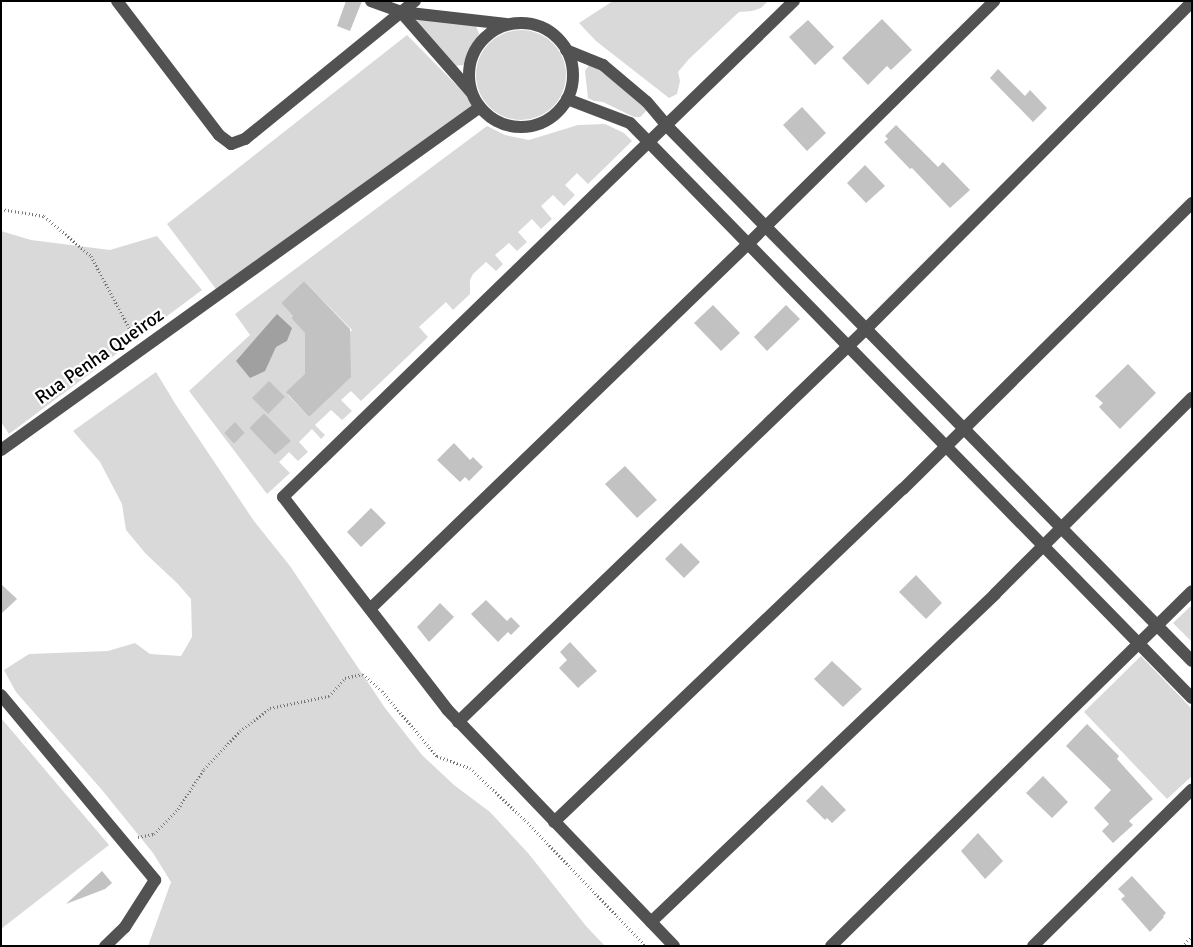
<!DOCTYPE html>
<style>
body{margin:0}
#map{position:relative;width:1193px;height:947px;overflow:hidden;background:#fff;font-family:Signika,sans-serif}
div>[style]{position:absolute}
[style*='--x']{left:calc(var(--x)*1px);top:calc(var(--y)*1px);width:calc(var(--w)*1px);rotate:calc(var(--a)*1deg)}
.green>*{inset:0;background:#d9d9d9}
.round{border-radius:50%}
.water>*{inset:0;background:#a0a0a0}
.building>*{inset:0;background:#c2c2c2}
.path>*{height:3px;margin-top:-1.5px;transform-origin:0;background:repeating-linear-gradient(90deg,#747474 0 1px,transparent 0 3.5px)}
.minor>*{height:12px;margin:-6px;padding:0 6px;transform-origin:6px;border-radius:6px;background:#525252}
.minor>.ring{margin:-6px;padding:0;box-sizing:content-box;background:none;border:12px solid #525252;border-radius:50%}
span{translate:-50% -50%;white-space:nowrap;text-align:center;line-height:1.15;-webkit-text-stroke:4.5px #fff;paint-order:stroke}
.street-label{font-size:19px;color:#000}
.frame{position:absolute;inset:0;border:2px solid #000;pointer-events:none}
</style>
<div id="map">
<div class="green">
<i style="clip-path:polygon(613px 1px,768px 1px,761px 8px,752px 11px,739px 12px,689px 59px,678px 72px,680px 81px,677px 94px,669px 98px,596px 41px,579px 23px)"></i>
<i style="clip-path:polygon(420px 18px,476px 26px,479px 34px,465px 65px,454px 66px,416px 22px)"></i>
<i class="round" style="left:476px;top:30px;width:90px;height:90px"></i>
<i style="clip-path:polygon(407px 35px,475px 104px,216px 289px,167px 224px)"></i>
<i style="clip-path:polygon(589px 65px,594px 66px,647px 106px,646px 111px,640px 117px,634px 117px,603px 102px,594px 101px,588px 98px,585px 71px)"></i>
<i style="clip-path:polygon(evenodd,605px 124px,624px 133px,632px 141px,588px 184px,577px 173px,565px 185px,575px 195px,564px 206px,553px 195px,541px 206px,552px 219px,541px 229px,532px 219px,518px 232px,527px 242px,517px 251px,509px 243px,495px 255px,503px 264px,496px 271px,486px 262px,473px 274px,470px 280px,470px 294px,453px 310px,446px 302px,419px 327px,428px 337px,361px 401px,351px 391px,341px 400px,352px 411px,342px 420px,331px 410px,315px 425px,325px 435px,321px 439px,312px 429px,299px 442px,308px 452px,298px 461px,289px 452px,279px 462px,290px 473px,267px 494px,189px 391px,250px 335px,235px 314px,487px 126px,505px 135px,529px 140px,578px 125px,605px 124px,304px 281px,352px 330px,340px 342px,350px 345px,350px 364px,309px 417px,288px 395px,316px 364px,315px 343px,291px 318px,293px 316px,281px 303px,304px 281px,605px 124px,257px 340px,287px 341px,236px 362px,257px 340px,605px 124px,264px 413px,290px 441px,275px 455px,249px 428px,264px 413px,605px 124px,235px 423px,245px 433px,234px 444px,224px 433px,235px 423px)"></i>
<i style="clip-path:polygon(1px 231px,31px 240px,110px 250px,157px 236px,202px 290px,9px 434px,1px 422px)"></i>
<i style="clip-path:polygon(156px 372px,176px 405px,254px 521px,290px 566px,385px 708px,422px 755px,454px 785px,490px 812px,528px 853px,586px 926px,605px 946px,148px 946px,171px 882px,153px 853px,102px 790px,16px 692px,4px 670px,29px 654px,108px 651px,135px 643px,150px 654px,181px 656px,192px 637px,191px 599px,177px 583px,146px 554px,126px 530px,122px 504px,100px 462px,73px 431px)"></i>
<i style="clip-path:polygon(1192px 605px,1192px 642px,1173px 623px)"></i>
<i style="clip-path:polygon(1141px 656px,1192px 709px,1192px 776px,1167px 799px,1084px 712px)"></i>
<i style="clip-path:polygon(1px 718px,109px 845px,1px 929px)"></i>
</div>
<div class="water">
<i style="clip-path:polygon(277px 314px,292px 328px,287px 341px,276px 347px,265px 371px,250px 378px,236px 361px)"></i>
</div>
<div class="building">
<i style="clip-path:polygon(346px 1px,362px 1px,350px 31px,337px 26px)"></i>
<i style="clip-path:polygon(882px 19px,912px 50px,891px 70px,887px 66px,868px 85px,842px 58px)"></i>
<i style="clip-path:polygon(808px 20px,834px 47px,815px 65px,789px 37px)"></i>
<i style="clip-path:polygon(998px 69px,1025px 96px,1030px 90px,1047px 108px,1033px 122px,990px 78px)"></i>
<i style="clip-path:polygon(802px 107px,826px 133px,807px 151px,783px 125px)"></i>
<i style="clip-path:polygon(896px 125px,938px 167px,943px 162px,970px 190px,950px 208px,912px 168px,910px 169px,884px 142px,888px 139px,885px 136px)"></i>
<i style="clip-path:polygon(865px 165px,885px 186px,866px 203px,847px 183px)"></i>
<i style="clip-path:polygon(304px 281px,350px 329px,351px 377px,309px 417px,286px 392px,305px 374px,305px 333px,291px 318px,293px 316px,281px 303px)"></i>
<i style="clip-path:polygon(713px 305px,740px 333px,721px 351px,694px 323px)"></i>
<i style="clip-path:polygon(786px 305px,800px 319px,767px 351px,754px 337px)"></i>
<i style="clip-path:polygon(1128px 364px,1156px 393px,1120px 429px,1099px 407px,1103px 403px,1095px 396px)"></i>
<i style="clip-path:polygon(269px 381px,285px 397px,268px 414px,252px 398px)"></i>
<i style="clip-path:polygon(264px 413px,291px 441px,275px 455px,249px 428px)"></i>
<i style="clip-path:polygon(235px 422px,245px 433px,234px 444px,224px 433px)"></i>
<i style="clip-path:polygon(454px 443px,470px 460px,473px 457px,483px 467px,469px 481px,465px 477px,460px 482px,437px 460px)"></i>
<i style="clip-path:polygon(625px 466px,657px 500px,637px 518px,605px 484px)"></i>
<i style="clip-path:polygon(371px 508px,386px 523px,361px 547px,347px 532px)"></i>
<i style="clip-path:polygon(681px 543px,700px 562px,684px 578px,665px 559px)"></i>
<i style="clip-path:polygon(916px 575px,942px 603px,926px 619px,899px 592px)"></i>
<i style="clip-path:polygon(1px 584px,17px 599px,1px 614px)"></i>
<i style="clip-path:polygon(486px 600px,507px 621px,511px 617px,520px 626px,511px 635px,508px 632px,498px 642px,471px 614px)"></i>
<i style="clip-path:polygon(440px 603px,454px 617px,429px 642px,417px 627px)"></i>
<i style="clip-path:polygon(570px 642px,597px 671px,578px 688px,559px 668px,567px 660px,560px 652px)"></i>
<i style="clip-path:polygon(832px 661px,862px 689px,843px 707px,814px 679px)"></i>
<i style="clip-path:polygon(1087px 724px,1119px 756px,1117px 759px,1153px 799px,1129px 821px,1133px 825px,1113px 843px,1102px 831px,1109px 824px,1094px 808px,1111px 790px,1066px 746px)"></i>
<i style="clip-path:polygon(1043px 776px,1068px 802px,1052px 818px,1026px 793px)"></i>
<i style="clip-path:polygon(822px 785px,846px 810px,832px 823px,827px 818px,825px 820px,806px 801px)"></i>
<i style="clip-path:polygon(978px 833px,1003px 861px,985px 879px,961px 851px)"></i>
<i style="clip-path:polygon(102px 871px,112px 883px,105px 889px,66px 904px)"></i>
<i style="clip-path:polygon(1132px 876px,1166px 913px,1163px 916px,1164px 917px,1150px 932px,1121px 899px,1125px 896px,1118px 889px)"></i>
</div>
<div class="path">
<i style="--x:1;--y:209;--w:44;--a:9.2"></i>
<i style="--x:44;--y:216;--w:62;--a:40.4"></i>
<i style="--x:91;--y:256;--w:92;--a:62"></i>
<i style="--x:138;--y:837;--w:16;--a:-11"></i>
<i style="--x:154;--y:834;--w:35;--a:-46"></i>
<i style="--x:178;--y:809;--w:48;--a:-57"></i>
<i style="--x:204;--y:769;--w:52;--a:-46.5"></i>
<i style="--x:240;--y:731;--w:38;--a:-37"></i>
<i style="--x:270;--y:708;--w:60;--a:-11.5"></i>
<i style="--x:329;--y:696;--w:24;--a:-48"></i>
<i style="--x:345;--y:678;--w:18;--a:-13"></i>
<i style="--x:363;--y:674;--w:25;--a:42"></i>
<i style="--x:382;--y:691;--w:85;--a:49.8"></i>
<i style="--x:437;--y:756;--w:35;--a:20"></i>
<i style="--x:470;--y:768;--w:76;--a:43.4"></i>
<i style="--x:525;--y:820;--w:175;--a:46.2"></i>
<i style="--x:1182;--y:946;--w:14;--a:-45"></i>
</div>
<div class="minor">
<i style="--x:117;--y:1;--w:168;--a:52.7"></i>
<i style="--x:219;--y:135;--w:15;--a:37"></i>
<i style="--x:231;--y:144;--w:15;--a:-20"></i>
<i style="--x:245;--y:139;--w:219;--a:-39.1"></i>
<i style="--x:371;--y:1;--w:32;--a:20"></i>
<i style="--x:401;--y:12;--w:106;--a:6.5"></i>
<i style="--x:401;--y:12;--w:106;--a:48.8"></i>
<i class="ring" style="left:469px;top:23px;width:92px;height:92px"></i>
<i style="--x:566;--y:50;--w:40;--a:22"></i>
<i style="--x:603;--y:65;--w:57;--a:40.1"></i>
<i style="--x:647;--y:102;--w:30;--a:50"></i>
<i style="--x:666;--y:125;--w:751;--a:45.54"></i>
<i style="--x:567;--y:99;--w:67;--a:20.9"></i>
<i style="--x:630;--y:123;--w:804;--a:45.66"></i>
<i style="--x:1;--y:450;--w:589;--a:-35.61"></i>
<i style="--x:370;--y:609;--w:525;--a:-44"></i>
<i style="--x:748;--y:244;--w:346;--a:-44.6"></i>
<i style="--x:1;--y:695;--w:241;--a:50.2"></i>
<i style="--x:155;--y:880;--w:56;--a:122.6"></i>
<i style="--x:125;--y:927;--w:28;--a:136"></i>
<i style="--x:458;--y:722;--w:566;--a:-43.93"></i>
<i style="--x:866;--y:329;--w:462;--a:-45.1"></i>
<i style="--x:554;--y:822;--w:482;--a:-43.7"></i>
<i style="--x:903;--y:489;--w:407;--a:-44.7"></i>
<i style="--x:651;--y:922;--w:475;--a:-43.6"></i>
<i style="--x:995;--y:594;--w:278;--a:-44.9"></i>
<i style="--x:674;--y:946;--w:328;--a:-133.8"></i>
<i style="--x:447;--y:709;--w:268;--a:-127.7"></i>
<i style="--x:283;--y:497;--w:712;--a:-44.15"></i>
<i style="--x:831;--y:946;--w:506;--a:-44.52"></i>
<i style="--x:1033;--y:946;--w:223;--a:-44.6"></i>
</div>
<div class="street-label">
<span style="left:100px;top:357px;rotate:-35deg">Rua Penha Queiroz</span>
</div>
<div class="frame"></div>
</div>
